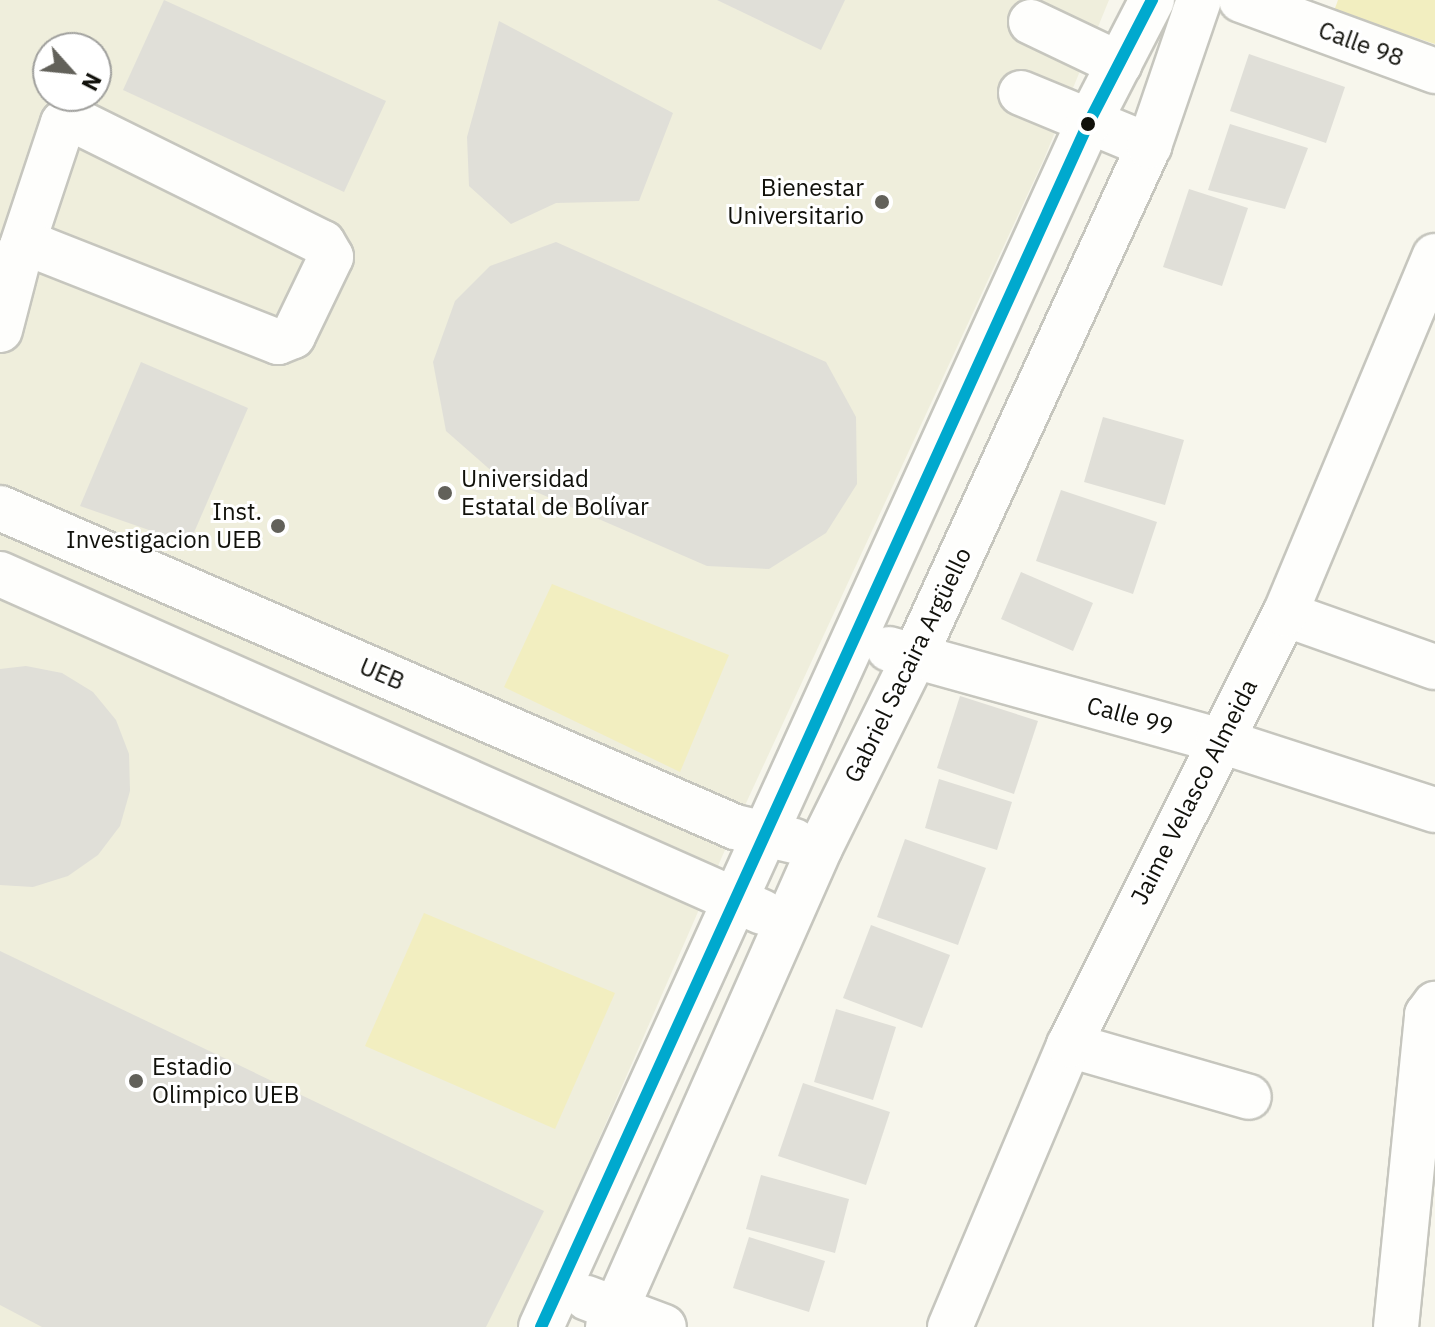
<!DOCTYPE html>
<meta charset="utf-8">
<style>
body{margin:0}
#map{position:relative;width:1435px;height:1327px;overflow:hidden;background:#f7f6ec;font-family:"IBM Plex Sans",sans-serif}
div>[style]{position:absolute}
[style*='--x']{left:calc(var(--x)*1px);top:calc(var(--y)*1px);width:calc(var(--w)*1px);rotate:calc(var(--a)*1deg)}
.built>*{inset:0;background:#efeedc}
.green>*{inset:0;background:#f2eec0}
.building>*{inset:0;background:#e0dfd8}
.roads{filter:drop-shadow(2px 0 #c6c6be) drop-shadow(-2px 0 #c6c6be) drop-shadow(0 2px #c6c6be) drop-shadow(0 -2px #c6c6be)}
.minor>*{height:44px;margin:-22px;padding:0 22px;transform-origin:22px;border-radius:22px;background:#fefefc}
.bus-1>*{height:12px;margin:-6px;padding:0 6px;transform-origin:6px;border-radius:6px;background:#00a9ce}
.dots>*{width:22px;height:22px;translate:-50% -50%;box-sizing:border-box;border:4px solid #fff;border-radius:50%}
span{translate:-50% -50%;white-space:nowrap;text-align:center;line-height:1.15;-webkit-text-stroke:6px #fff;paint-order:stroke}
.street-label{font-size:24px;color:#11110b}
.poi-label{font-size:24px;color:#11110b}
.right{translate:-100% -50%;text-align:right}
.left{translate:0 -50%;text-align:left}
.north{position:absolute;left:32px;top:32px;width:80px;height:80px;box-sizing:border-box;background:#fff;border:2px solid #a0a09d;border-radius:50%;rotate:117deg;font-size:22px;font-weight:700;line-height:32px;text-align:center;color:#11110b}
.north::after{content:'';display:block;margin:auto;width:28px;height:36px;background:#62615a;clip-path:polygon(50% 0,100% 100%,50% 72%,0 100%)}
</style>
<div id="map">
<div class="built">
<i style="clip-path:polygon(evenodd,0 0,1109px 0,1044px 159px,735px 827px,517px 1327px,0 1327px,0 0,48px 48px,96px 48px,96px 96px,48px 96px,48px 48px)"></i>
</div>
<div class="green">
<i style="clip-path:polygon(1338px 0,1435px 0,1435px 44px,1334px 11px)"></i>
<i style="clip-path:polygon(552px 584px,729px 655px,680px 772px,504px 687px)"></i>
<i style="clip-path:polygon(424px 913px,615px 993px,555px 1129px,365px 1046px)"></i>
</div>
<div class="building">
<i style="clip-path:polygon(164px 0,386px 101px,344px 192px,123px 90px)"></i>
<i style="clip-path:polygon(717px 0,845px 0,821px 50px)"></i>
<i style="clip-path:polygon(499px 21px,673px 113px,639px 201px,556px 203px,511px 224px,469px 186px,467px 137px)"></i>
<i style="clip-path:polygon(1249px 54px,1345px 87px,1326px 143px,1230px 111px)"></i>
<i style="clip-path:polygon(1230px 124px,1308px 148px,1285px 209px,1208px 190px)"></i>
<i style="clip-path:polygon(1189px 189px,1248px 208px,1222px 286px,1163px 267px)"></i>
<i style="clip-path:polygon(556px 242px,826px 362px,856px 417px,857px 484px,826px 533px,769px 569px,707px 566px,495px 474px,446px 431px,433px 362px,455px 301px,490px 266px)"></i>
<i style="clip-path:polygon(141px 362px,248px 408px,189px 544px,80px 506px)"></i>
<i style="clip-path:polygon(1103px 417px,1184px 440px,1165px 505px,1084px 482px)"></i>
<i style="clip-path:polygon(1061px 490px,1157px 522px,1133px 594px,1036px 561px)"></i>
<i style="clip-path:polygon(1021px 572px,1093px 603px,1073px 651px,1001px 619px)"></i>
<i style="clip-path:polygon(26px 666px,62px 673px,93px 692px,116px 720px,129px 754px,130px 791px,120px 826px,98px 855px,68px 876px,33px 887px,0 885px,0 669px)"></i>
<i style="clip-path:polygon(960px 696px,1038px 721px,1014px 794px,937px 768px)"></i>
<i style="clip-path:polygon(939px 779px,1012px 802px,997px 850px,925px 828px)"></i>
<i style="clip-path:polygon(905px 839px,986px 868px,958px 945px,877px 917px)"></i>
<i style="clip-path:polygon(871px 925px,950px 955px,922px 1028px,843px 998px)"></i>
<i style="clip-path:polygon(0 951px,544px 1211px,486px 1327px,42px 1327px,0 1305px)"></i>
<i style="clip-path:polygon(836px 1009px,896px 1027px,873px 1100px,814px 1082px)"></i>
<i style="clip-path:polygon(803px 1083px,890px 1112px,866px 1185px,778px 1156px)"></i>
<i style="clip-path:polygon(761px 1175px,849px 1199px,835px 1253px,746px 1229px)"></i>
<i style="clip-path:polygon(749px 1237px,825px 1261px,809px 1312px,733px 1288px)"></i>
</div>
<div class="roads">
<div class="minor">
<i style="--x:1241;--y:0;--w:207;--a:20.1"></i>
<i style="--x:1031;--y:22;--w:98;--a:25.5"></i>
<i style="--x:1021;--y:93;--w:139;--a:22.5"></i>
<i style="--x:0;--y:330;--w:84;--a:-75.5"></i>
<i style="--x:21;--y:249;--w:133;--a:-71.6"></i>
<i style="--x:63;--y:123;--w:9;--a:-36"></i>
<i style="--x:70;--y:118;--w:282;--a:26.3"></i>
<i style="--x:323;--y:243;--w:16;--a:60"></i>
<i style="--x:331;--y:257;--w:88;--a:115.7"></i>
<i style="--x:293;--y:336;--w:16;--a:158"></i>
<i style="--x:278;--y:342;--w:254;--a:-158.5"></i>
<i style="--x:42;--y:249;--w:21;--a:180"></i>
<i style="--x:0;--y:508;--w:801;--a:23.46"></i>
<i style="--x:735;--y:827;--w:61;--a:13.3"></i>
<i style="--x:0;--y:574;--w:834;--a:23.92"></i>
<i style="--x:1285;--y:614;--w:159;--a:19.5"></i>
<i style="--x:889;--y:649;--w:341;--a:15.5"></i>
<i style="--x:1218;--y:740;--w:228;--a:17.9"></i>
<i style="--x:1069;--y:1045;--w:187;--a:16.1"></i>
<i style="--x:587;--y:1298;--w:82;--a:20.6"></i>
<i style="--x:541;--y:1327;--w:1322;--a:-65.55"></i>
<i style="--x:1088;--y:124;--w:140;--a:-62.7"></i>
<i style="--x:608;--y:1327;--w:524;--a:-66.13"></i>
<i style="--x:820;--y:848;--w:212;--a:-63.7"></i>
<i style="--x:914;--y:658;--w:563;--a:-65.35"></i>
<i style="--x:1149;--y:146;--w:154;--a:-71.1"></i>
<i style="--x:950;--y:1327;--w:306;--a:-67.1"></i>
<i style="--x:1069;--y:1045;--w:482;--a:-63.4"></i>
<i style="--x:1285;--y:614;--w:388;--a:-67.3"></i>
<i style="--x:1396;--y:1327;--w:314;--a:-84.3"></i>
<i style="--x:1427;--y:1015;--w:14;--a:-54"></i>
</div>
</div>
<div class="bus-1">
<i style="--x:541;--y:1327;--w:1322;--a:-65.55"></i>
<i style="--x:1088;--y:124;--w:140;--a:-62.7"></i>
</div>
<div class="dots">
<i style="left:1088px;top:124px;background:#11110b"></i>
<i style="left:882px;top:202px;background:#62615a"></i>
<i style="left:445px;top:493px;background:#62615a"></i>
<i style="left:278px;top:526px;background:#62615a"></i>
<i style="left:136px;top:1081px;background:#62615a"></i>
</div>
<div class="street-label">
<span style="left:1361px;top:44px;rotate:20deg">Calle 98</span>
<span style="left:908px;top:665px;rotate:-64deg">Gabriel Sacaira Argüello</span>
<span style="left:382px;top:674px;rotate:23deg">UEB</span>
<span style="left:1130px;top:716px;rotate:15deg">Calle 99</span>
<span style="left:1194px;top:792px;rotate:-63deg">Jaime Velasco Almeida</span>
</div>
<div class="poi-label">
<span class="right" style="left:864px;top:202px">Bienestar<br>Universitario</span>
<span class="left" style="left:461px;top:493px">Universidad<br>Estatal de Bolívar</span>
<span class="right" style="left:262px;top:526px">Inst.<br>Investigacion UEB</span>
<span class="left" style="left:152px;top:1081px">Estadio<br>Olimpico UEB</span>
</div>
<div class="north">N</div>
</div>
